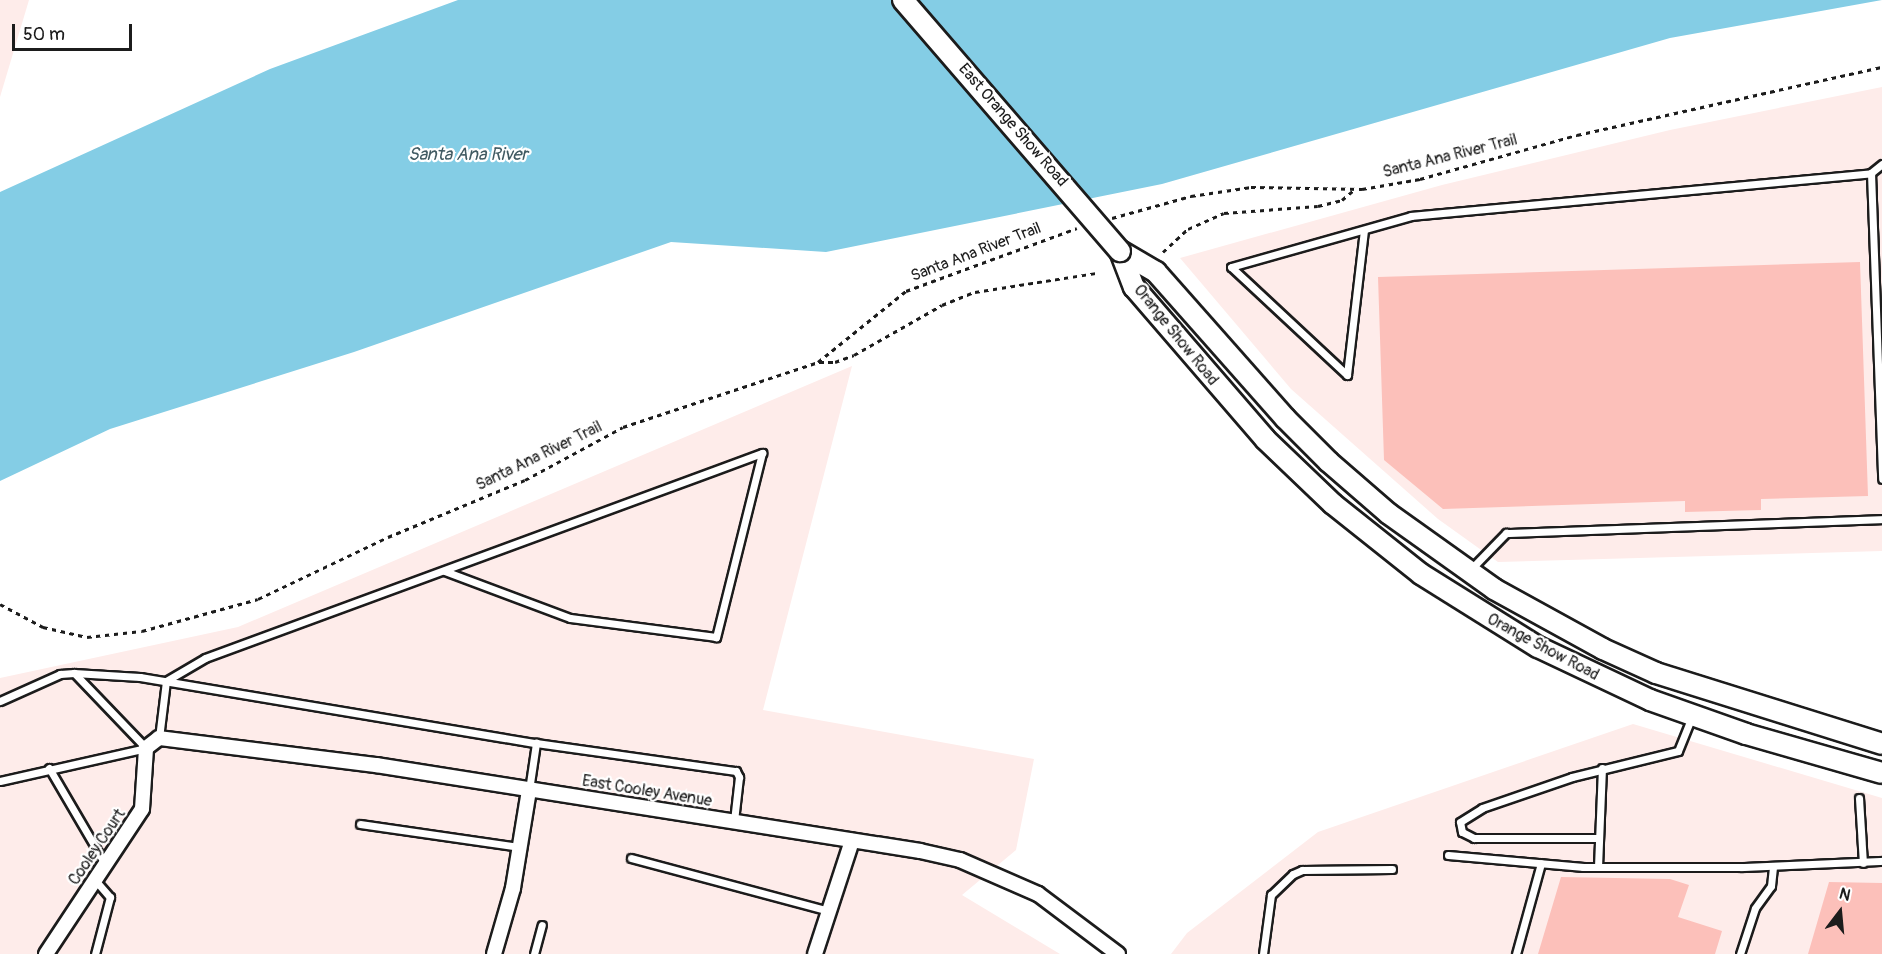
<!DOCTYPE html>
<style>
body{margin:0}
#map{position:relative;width:1882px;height:954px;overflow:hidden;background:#fff;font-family:Pangolin,sans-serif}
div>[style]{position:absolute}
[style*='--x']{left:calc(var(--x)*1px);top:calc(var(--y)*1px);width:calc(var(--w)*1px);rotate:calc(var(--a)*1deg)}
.built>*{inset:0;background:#feecea}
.water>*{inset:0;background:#84cde5}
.building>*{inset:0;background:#fcc0ba}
.path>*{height:3px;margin-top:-1.5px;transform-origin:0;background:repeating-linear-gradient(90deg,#1c1c1c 0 4.5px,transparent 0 9px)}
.roads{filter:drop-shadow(2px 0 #1c1c1c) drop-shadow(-2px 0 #1c1c1c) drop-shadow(0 2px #1c1c1c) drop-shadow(0 -2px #1c1c1c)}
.lane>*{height:7px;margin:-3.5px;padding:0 3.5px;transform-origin:3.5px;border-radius:3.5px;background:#fff}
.street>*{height:14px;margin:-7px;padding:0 7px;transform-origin:7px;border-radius:7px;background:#fff}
.secondary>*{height:20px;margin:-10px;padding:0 10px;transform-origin:10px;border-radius:10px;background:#fff}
.bridges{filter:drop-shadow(2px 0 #1c1c1c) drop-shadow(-2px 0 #1c1c1c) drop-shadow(0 2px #1c1c1c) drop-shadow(0 -2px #1c1c1c)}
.secondary-bridge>*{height:20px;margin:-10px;padding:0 10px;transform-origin:10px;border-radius:10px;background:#fff}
span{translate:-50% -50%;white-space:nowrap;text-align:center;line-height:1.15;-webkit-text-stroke:4.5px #fff;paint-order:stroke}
.street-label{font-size:16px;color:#1c1c1c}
.water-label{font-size:18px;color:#405a62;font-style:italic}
.north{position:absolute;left:1810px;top:882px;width:60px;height:60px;-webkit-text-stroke:4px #fff;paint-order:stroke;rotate:16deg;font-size:16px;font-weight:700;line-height:24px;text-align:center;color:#1c1c1c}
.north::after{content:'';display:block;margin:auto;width:21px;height:27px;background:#1c1c1c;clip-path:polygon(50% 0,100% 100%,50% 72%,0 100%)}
.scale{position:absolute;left:12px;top:24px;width:120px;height:27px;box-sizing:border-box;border:3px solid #1c1c1c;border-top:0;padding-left:8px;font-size:18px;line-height:21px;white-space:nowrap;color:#1c1c1c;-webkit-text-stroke:4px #fff;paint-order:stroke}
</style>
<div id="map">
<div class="built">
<i style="clip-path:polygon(0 0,29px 0,0 97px)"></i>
<i style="clip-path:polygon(1882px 87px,1882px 551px,1498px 562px,1438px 519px,1291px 389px,1180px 258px,1442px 185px,1670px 130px)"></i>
<i style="clip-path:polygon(852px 366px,763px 710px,1034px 759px,1016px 850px,962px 895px,1060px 954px,0 954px,0 678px,238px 627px)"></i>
<i style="clip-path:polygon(1633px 724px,1882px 798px,1882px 954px,1171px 954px,1187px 933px,1318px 832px)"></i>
</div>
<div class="water">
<i style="clip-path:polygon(458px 0,1882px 0,1670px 38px,1162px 184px,826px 252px,671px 242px,354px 352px,110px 429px,0 481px,0 192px,270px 69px)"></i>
</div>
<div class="building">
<i style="clip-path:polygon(1860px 262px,1868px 496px,1761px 499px,1761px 510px,1685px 512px,1685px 501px,1443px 509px,1384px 460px,1378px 277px)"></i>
<i style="clip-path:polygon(1561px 877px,1670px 879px,1689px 885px,1678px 917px,1722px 931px,1715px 954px,1538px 954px)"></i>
<i style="clip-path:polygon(1829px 882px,1882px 883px,1882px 954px,1808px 954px)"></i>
</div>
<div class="path">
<i style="--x:1112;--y:218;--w:82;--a:-15.6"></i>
<i style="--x:1191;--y:196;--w:61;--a:-8.5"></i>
<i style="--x:1251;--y:187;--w:111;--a:1"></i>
<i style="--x:1362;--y:189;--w:59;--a:-9.8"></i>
<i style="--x:1420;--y:179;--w:163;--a:-15.7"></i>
<i style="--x:1577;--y:135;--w:312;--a:-12.6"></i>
<i style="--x:1163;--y:252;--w:34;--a:-43"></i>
<i style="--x:1188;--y:229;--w:39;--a:-24"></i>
<i style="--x:1224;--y:213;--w:94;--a:-4.3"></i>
<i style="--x:1318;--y:206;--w:25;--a:-14"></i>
<i style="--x:1342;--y:200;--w:16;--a:-40"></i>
<i style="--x:819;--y:362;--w:16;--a:0"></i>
<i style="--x:835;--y:362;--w:20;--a:-20"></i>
<i style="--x:854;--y:355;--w:101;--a:-29.6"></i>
<i style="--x:942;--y:305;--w:35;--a:-22"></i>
<i style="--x:975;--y:292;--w:122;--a:-8.9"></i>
<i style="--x:0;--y:604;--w:49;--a:28.1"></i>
<i style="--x:43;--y:627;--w:45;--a:12.8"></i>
<i style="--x:87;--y:637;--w:55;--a:-6.2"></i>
<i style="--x:142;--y:631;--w:120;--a:-15.4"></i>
<i style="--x:258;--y:599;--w:144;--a:-25.5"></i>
<i style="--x:388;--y:537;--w:148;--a:-22.6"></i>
<i style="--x:525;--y:480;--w:111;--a:-28.4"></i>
<i style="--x:623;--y:427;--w:206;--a:-18.4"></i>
<i style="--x:818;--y:362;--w:113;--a:-38.9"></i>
<i style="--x:906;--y:291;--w:182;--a:-20.2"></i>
</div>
<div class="roads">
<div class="lane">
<i style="--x:1882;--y:164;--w:14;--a:141"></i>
<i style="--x:1871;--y:173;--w:306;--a:87.9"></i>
<i style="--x:1364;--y:230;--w:146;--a:96.7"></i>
<i style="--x:1347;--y:375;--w:158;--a:-137"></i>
<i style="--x:1231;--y:267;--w:187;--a:-15.8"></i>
<i style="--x:1411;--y:216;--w:462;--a:-5.3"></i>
<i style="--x:1470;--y:570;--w:52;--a:-45.8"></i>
<i style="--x:1506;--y:533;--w:376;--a:-2.1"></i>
<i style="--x:0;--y:701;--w:66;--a:-24.2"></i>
<i style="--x:60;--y:674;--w:14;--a:-4"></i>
<i style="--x:159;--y:738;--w:57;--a:-83"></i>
<i style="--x:166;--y:681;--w:45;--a:-30.5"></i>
<i style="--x:205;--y:658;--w:594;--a:-20.21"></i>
<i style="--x:762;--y:453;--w:190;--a:104"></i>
<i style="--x:716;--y:637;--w:147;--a:-172.6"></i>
<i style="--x:570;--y:618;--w:134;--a:-159.5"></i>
<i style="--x:146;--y:748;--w:104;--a:-133.8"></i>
<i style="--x:74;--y:673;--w:66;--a:3.5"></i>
<i style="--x:140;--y:677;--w:401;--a:9.5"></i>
<i style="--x:536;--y:743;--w:202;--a:8"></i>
<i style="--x:736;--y:771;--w:7;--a:63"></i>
<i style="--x:739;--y:777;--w:44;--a:96.5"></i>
<i style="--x:49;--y:768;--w:111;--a:59.7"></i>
<i style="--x:0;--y:781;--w:150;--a:-12.7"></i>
<i style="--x:529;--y:790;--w:48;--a:-81.5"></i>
<i style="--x:1859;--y:798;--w:65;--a:86.5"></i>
<i style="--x:360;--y:824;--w:162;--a:8.2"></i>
<i style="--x:1599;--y:838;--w:125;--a:180"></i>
<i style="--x:1474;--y:838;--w:13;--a:-153"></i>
<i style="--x:1462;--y:832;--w:10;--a:-101"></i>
<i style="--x:1460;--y:822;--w:26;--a:-32"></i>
<i style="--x:1482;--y:808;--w:95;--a:-19"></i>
<i style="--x:1572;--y:777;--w:109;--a:-13.8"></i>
<i style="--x:1678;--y:751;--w:38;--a:-68"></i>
<i style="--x:1448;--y:855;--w:136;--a:5.1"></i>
<i style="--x:1583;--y:867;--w:159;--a:0"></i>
<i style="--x:1742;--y:867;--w:140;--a:-2.5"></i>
<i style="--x:631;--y:858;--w:205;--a:15"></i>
<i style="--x:1598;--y:867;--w:99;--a:-87.7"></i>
<i style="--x:95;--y:880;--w:23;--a:49"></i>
<i style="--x:110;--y:897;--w:59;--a:104.7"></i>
<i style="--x:534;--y:954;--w:30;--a:-75"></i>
<i style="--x:1263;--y:954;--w:60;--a:-82.3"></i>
<i style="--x:1271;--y:895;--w:30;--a:-44"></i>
<i style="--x:1293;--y:874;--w:10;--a:-24"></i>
<i style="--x:1302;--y:870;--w:90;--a:-0.6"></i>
<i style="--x:1516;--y:954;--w:94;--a:-74.6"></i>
<i style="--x:1740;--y:954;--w:48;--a:-71.9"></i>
<i style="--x:1755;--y:908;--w:27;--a:-54"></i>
<i style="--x:1771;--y:886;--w:20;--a:-84"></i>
</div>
<div class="street">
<i style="--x:46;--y:954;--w:174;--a:-56.5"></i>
<i style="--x:142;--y:809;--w:61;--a:-86.2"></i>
<i style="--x:146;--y:748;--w:16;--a:-38"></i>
<i style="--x:159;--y:738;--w:219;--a:7.1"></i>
<i style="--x:376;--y:765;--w:551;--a:8.98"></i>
<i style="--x:920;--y:851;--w:41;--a:12.7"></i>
<i style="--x:960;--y:860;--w:85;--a:23.6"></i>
<i style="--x:1038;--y:894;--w:100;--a:36.9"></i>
<i style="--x:494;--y:954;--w:69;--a:-73.9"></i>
<i style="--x:513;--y:888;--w:99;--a:-80.7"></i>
<i style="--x:815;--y:954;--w:119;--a:-71.9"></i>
</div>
<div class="secondary">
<i style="--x:1120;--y:251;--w:39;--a:69"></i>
<i style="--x:1134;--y:287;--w:201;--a:49.2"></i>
<i style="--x:1265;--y:439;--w:94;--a:43.7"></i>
<i style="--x:1333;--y:504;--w:112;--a:38.5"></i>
<i style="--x:1421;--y:574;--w:138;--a:32"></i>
<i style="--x:1538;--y:647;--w:124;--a:25.3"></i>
<i style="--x:1650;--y:700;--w:102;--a:19.5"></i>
<i style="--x:1746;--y:734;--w:141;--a:16"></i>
<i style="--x:1120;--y:251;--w:42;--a:30.3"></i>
<i style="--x:1156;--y:272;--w:195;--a:48.5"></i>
<i style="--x:1285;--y:418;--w:62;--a:45"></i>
<i style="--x:1329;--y:462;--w:79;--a:40.9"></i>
<i style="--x:1389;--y:514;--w:129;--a:35.5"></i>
<i style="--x:1494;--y:589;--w:124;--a:28.8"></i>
<i style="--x:1603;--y:649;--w:58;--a:24.4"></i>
<i style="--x:1656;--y:673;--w:237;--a:17.4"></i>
</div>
</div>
<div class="bridges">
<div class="secondary-bridge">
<i style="--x:903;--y:0;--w:332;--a:49.2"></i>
</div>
</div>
<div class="street-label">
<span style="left:1013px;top:125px;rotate:49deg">East Orange Show Road</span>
<span style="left:1450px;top:156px;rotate:-14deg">Santa Ana River Trail</span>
<span style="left:976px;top:252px;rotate:-21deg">Santa Ana River Trail</span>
<span style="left:1176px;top:335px;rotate:51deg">Orange Show Road</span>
<span style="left:539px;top:456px;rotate:-26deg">Santa Ana River Trail</span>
<span style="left:1543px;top:647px;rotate:28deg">Orange Show Road</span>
<span style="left:647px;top:791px;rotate:9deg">East Cooley Avenue</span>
<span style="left:97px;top:847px;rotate:-56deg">Cooley Court</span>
</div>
<div class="water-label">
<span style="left:468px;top:155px">Santa Ana River</span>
</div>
<div class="north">N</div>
<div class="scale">50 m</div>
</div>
